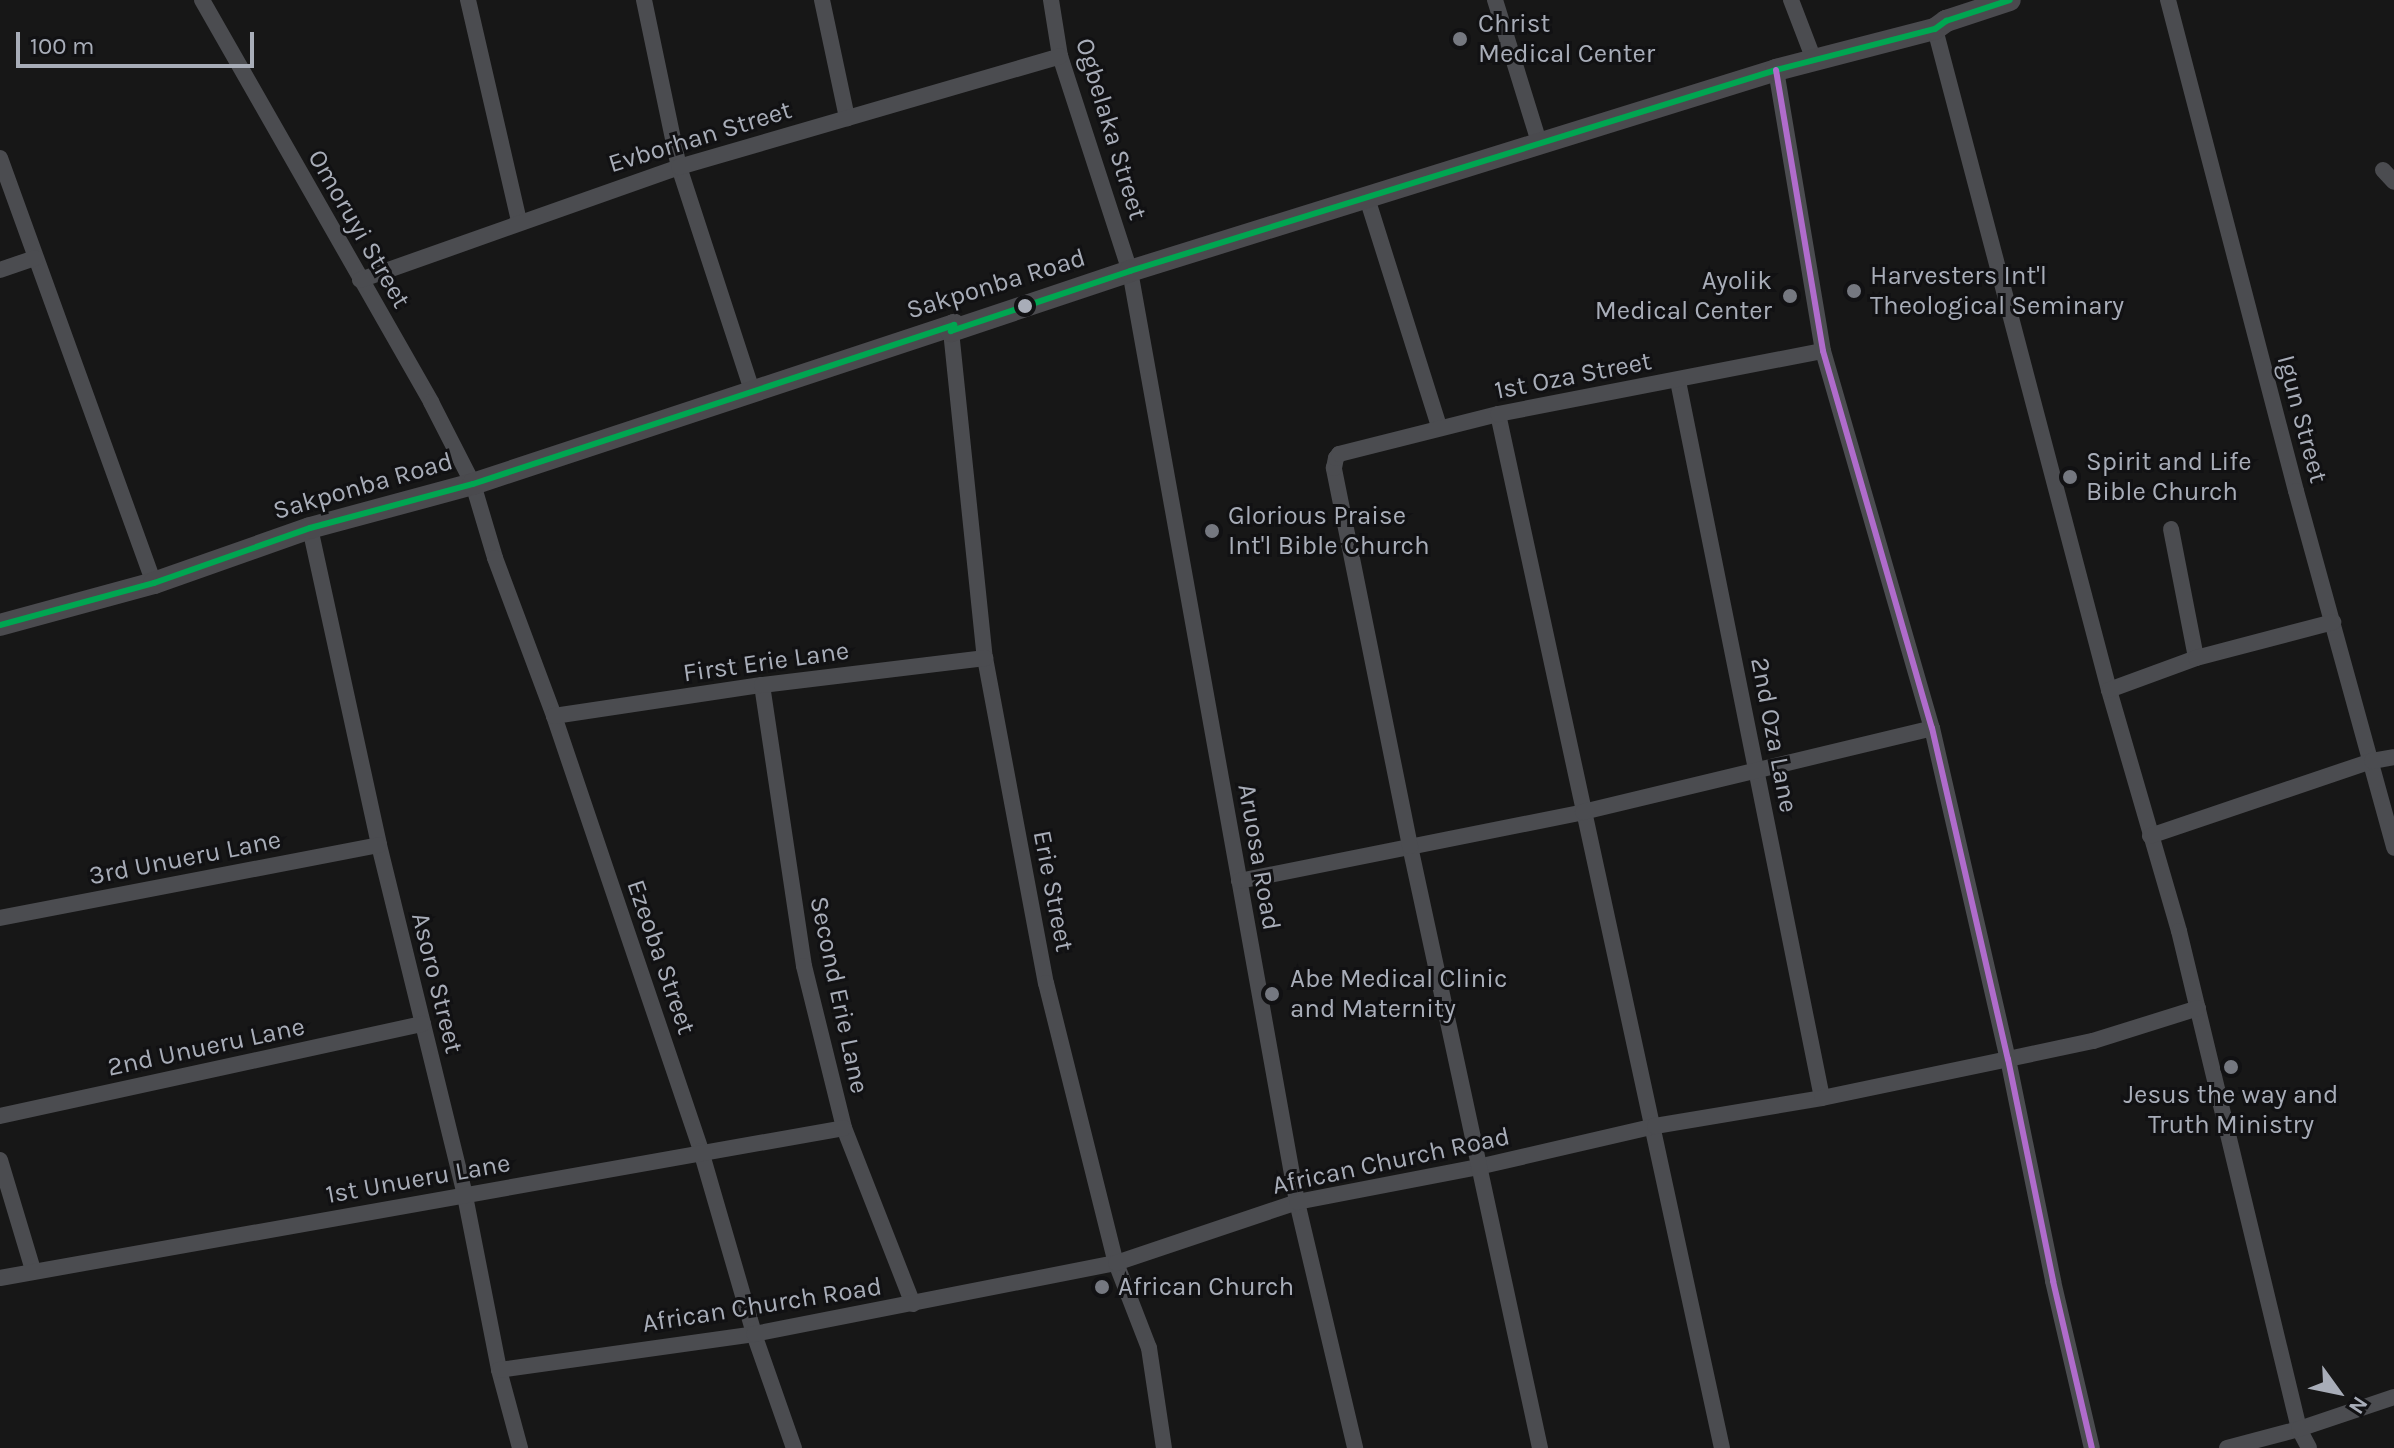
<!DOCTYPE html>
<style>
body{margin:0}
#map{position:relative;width:2394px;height:1448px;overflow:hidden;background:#171717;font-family:Karla,sans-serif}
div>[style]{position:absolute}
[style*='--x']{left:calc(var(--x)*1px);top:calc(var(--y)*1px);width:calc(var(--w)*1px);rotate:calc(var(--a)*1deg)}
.street>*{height:16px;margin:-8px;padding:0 8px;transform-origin:8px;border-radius:8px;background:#4b4c50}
.secondary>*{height:22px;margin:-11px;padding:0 11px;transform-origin:11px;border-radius:11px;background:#4a4a4e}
.bus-1>*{height:6px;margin:-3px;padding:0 3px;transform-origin:3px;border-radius:3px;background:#00a651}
.bus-2>*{height:6px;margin:-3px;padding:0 3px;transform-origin:3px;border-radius:3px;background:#b06ccc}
.dots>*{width:22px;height:22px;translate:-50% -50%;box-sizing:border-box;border:4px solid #111113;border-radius:50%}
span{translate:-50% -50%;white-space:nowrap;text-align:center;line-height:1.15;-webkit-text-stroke:6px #111113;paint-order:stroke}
.poi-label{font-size:26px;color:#a8adb8}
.left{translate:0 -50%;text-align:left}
.right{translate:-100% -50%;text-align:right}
.street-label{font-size:26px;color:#a8adb8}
.north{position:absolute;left:2298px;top:1352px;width:80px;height:80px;-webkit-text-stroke:6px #111113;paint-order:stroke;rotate:123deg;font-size:22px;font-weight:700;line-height:32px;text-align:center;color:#a8adb8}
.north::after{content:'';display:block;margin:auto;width:28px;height:36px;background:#a8adb8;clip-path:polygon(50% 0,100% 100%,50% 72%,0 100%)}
.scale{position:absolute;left:16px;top:32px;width:238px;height:36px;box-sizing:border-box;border:4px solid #a8adb8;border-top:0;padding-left:10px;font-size:24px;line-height:28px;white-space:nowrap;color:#a8adb8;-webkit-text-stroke:6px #111113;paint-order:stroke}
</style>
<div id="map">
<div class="street">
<i style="--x:202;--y:0;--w:463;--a:60.3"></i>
<i style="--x:431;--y:402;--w:92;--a:62.9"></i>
<i style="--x:473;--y:484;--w:77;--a:73.4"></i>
<i style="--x:495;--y:558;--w:169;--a:69.5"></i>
<i style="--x:554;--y:716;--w:459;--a:71.3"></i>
<i style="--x:701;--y:1151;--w:191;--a:73.8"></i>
<i style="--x:754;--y:1334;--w:121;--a:70.7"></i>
<i style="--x:468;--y:0;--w:227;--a:77"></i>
<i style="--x:644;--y:0;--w:171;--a:78.2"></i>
<i style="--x:679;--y:167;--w:235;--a:71.9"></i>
<i style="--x:822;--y:0;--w:121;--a:78"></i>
<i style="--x:1051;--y:0;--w:57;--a:80.9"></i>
<i style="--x:1060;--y:56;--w:226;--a:72"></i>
<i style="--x:1130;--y:271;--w:946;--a:79.83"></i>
<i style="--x:1297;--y:1202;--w:253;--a:76.7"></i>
<i style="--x:1495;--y:0;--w:152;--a:72.8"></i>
<i style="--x:1791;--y:0;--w:64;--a:69"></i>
<i style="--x:2168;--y:0;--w:507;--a:75.39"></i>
<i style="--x:2296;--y:491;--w:370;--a:74.6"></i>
<i style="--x:1935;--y:29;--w:684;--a:75.25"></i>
<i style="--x:2109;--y:690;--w:251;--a:73.8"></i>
<i style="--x:2179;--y:931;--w:512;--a:76.45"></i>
<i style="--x:2299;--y:1429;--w:21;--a:62"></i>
<i style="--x:1776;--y:70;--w:285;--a:80.5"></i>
<i style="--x:1823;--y:351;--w:392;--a:73.9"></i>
<i style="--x:1932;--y:728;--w:340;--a:77.1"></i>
<i style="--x:2008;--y:1059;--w:227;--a:78.5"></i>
<i style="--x:2053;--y:1281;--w:171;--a:76.9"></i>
<i style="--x:0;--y:158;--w:452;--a:70.1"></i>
<i style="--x:2383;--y:170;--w:16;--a:47"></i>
<i style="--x:1367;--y:198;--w:240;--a:72.5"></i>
<i style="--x:0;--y:270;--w:37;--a:-19"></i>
<i style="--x:360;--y:280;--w:338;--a:-19.5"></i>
<i style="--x:679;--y:167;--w:397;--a:-16.2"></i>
<i style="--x:951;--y:331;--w:329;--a:84.1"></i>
<i style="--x:985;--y:658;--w:331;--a:79.4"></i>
<i style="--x:1046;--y:983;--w:289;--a:76"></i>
<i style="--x:1116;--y:1263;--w:91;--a:68.8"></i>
<i style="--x:1149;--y:1348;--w:101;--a:81.5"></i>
<i style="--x:1678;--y:381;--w:731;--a:78.64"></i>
<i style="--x:1498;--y:414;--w:1058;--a:77.78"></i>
<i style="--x:310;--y:528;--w:324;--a:77.7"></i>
<i style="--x:379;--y:845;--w:361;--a:76.2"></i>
<i style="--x:465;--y:1196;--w:177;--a:78.9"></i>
<i style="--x:499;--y:1370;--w:81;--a:74.9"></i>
<i style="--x:2171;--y:529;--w:131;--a:79"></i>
<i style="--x:762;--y:685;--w:284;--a:81.5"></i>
<i style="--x:804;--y:966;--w:167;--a:76.1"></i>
<i style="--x:844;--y:1128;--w:189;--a:68.6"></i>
<i style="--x:2109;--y:690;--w:93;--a:-20.2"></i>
<i style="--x:2196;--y:658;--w:142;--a:-14.7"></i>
<i style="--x:554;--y:716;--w:210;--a:-8.5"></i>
<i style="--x:762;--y:685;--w:225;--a:-6.9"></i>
<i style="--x:2150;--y:836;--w:234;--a:-18.7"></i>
<i style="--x:2372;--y:761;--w:22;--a:-10"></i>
<i style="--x:1239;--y:881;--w:351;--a:-11.3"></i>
<i style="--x:1583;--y:812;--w:359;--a:-13.5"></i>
<i style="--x:0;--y:918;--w:386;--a:-10.9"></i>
<i style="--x:0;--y:1116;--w:433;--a:-12.3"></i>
<i style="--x:0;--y:1160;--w:115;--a:73.3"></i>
<i style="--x:0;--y:1278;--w:857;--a:-10.08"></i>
<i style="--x:499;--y:1370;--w:258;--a:-8"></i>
<i style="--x:754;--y:1334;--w:369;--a:-11.1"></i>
<i style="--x:1116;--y:1263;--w:191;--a:-18.6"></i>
<i style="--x:1297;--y:1202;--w:184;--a:-10.9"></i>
<i style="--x:1478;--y:1167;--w:182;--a:-13"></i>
<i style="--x:1655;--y:1126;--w:169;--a:-9.5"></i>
<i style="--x:1822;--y:1098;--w:190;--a:-11.8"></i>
<i style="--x:2008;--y:1059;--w:87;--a:-12"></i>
<i style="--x:2093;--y:1041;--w:110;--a:-17.4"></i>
<i style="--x:1540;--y:1448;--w:616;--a:-102.19"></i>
<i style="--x:1410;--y:846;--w:386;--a:-101.4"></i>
<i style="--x:1334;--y:468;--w:10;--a:-79"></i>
<i style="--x:1336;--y:458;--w:5;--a:-53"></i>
<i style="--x:1339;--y:454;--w:164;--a:-14.1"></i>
<i style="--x:1498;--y:414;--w:331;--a:-11"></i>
<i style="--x:2227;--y:1448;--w:74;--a:-14.8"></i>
<i style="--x:2299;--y:1429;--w:100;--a:-18.6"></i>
</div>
<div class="secondary">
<i style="--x:0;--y:625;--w:160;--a:-15.3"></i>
<i style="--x:154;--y:583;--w:165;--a:-19.4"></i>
<i style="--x:310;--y:528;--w:169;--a:-15.1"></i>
<i style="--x:473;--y:484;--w:507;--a:-18.29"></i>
<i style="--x:954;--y:325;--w:7;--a:117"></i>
<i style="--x:951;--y:331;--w:189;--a:-18.5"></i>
<i style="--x:1130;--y:271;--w:677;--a:-17.28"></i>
<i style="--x:1776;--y:70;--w:164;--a:-14.5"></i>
<i style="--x:1935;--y:29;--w:14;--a:-36"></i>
<i style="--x:1946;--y:21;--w:67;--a:-18.2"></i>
</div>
<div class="bus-1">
<i style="--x:0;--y:625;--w:160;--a:-15.3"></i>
<i style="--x:154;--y:583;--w:165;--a:-19.4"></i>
<i style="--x:310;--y:528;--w:169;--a:-15.1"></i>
<i style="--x:473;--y:484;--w:507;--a:-18.29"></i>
<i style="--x:954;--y:325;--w:7;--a:117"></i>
<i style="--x:951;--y:331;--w:189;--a:-18.5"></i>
<i style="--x:1130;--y:271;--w:677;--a:-17.28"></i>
<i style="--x:1776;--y:70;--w:164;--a:-14.5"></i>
<i style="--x:1935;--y:29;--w:14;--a:-36"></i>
<i style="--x:1946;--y:21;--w:67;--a:-18.2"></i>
</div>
<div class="bus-2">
<i style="--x:1776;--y:70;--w:285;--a:80.5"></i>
<i style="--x:1823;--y:351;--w:392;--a:73.9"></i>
<i style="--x:1932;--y:728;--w:340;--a:77.1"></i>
<i style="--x:2008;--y:1059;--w:227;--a:78.5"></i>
<i style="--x:2053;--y:1281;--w:171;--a:76.9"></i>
</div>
<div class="dots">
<i style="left:1460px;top:39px;background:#757880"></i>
<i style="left:1854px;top:291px;background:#757880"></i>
<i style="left:1790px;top:296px;background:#757880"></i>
<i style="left:1025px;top:306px;background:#a8adb8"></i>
<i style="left:2070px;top:477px;background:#757880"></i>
<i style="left:1212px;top:531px;background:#757880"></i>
<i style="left:1272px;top:994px;background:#757880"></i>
<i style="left:2231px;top:1067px;background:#757880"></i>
<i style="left:1102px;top:1287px;background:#757880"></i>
</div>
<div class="poi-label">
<span class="left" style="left:1478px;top:39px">Christ<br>Medical Center</span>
<span class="left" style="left:1870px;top:291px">Harvesters Int'l<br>Theological Seminary</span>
<span class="right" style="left:1772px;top:296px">Ayolik<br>Medical Center</span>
<span class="left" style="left:2086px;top:477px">Spirit and Life<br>Bible Church</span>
<span class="left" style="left:1228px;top:531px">Glorious Praise<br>Int'l Bible Church</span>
<span class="left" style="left:1290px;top:994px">Abe Medical Clinic<br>and Maternity</span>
<span style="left:2231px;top:1110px">Jesus the way and<br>Truth Ministry</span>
<span class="left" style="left:1118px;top:1287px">African Church</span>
</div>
<div class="street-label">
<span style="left:1111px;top:129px;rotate:73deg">Ogbelaka Street</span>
<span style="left:700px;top:137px;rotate:-17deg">Evborhan Street</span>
<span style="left:359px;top:229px;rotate:60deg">Omoruyi Street</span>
<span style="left:996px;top:284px;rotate:-17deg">Sakponba Road</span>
<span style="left:1573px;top:376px;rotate:-11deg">1st Oza Street</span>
<span style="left:2302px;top:419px;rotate:75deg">Igun Street</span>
<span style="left:363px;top:486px;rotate:-16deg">Sakponba Road</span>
<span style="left:766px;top:662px;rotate:-8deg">First Erie Lane</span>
<span style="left:1774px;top:735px;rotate:79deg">2nd Oza Lane</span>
<span style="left:1259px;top:857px;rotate:80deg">Aruosa Road</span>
<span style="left:185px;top:858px;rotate:-11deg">3rd Unueru Lane</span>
<span style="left:1053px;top:891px;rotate:79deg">Erie Street</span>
<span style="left:661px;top:957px;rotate:71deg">Ezeoba Street</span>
<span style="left:437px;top:983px;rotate:76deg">Asoro Street</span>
<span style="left:839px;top:995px;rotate:78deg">Second Erie Lane</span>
<span style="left:206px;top:1047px;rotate:-12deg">2nd Unueru Lane</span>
<span style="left:1391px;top:1161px;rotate:-12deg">African Church Road</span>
<span style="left:418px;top:1179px;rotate:-10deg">1st Unueru Lane</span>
<span style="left:762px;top:1305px;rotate:-9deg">African Church Road</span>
</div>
<div class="north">N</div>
<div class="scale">100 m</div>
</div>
